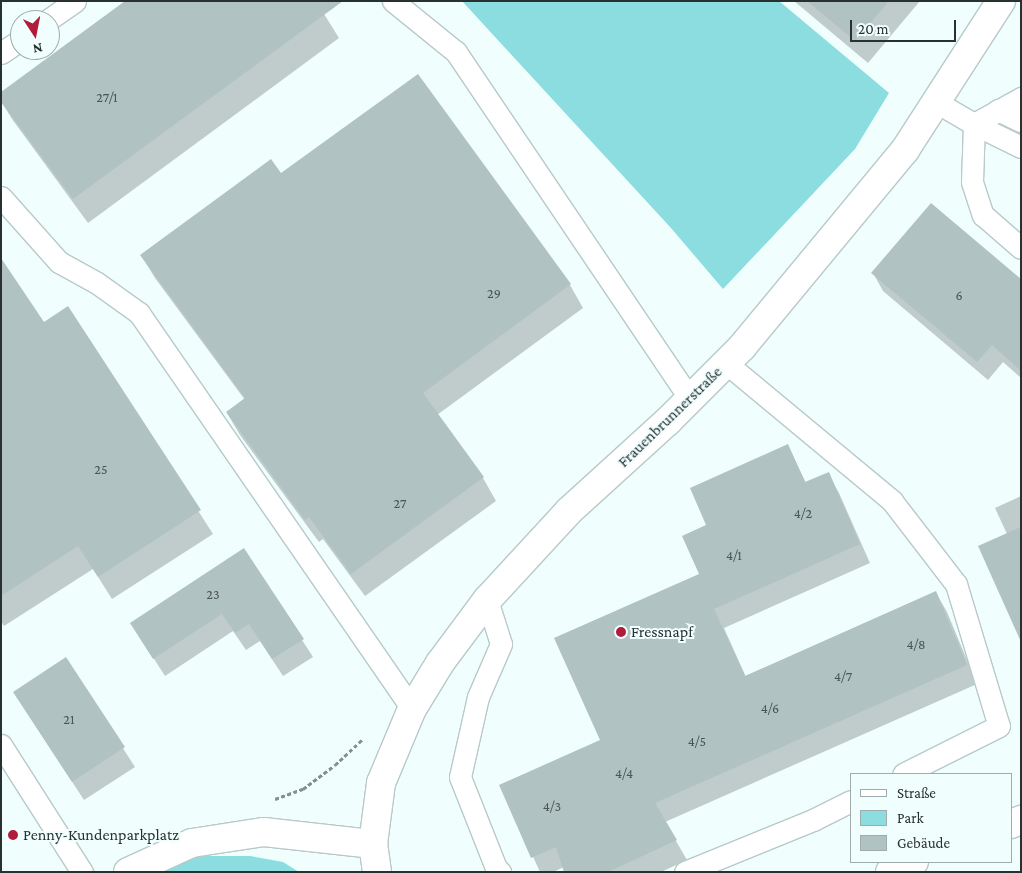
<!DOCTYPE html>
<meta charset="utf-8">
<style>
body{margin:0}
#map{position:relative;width:1022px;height:873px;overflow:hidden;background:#f0fefe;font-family:"Crimson Pro",serif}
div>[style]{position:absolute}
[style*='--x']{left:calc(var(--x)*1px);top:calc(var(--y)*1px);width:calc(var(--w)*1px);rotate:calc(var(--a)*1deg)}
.green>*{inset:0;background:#8bdddf}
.shadow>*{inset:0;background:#0003}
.building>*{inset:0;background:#b1c2c2}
.path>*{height:3px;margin-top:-1.5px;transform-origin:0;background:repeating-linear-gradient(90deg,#858f8f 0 4px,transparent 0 6.5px)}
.roads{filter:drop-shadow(1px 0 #b8c9c9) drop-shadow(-1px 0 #b8c9c9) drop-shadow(0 1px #b8c9c9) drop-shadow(0 -1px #b8c9c9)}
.service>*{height:21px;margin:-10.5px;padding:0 10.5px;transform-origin:10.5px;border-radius:10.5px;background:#fff}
.minor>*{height:28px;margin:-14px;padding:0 14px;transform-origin:14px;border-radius:14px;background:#fff}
.tertiary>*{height:28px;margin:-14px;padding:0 14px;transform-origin:14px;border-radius:14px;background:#fff}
.dots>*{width:14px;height:14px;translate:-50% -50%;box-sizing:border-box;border:2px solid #f0fefe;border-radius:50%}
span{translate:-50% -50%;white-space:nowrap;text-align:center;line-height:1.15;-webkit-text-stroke:4px #f0fefe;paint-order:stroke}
.number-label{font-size:14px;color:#4b5454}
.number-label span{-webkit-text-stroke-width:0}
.street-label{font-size:16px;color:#293030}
.poi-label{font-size:16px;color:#293030}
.left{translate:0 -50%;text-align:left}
.frame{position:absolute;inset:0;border:2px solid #293030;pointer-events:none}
.legend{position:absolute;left:850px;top:773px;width:162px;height:90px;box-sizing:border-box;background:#f0fefe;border:1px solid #a0acac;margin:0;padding:6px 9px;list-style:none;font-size:15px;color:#293030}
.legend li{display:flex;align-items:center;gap:10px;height:25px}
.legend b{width:25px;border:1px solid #a0acac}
.north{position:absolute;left:10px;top:10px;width:50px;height:50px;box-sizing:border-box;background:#f0fefe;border:1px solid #a0acac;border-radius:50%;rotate:169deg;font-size:14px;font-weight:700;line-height:20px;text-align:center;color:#293030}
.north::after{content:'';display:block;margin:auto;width:18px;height:22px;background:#b01c3a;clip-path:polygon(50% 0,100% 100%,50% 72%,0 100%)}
.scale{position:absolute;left:850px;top:20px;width:106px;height:22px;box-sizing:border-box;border:2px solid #293030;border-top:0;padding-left:6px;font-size:15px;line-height:18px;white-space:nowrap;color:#293030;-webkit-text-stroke:4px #f0fefe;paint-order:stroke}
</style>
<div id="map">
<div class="green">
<i style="clip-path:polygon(462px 1px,779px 1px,889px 93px,855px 149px,723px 289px,671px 228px)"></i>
<i style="clip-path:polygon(201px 856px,250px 856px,283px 862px,299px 872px,158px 872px)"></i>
</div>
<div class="shadow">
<i style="clip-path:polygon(316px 1px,339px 38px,88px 223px,12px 119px,1px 101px)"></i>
<i style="clip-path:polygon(794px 1px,920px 1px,868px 63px)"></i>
<i style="clip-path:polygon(418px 76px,570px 285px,583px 308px,437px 415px,483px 478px,496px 501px,365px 596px,323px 539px,319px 542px,240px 435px,227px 413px,245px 400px,155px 278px,141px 255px,281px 175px)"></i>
<i style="clip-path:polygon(1px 260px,43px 324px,68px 307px,213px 534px,112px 599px,93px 569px,4px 626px,1px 621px)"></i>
<i style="clip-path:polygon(873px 273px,1021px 281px,1021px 378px,1003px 362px,988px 380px,883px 291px)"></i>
<i style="clip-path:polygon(788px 446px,806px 483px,828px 474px,839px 493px,870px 563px,724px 628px,746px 677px,936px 593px,947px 612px,977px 684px,665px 822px,687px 860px,661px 872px,566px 872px,564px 867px,553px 872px,540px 872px,501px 786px,601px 741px,701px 575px,708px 526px)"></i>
<i style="clip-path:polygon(1021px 496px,1021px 639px,1007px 534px,995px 508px)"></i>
<i style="clip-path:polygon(244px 550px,313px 657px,283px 676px,260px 641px,246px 650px,233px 631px,165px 676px,131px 623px)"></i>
<i style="clip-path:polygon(65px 658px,135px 767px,84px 800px,26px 711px)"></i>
</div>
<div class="building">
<i style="clip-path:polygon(125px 1px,343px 1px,73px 199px,1px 102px,1px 92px)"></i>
<i style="clip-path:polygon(807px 1px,889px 1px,855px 41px)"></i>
<i style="clip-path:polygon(418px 74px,571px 284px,423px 393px,484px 477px,351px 574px,309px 517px,305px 520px,226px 412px,245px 398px,140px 255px,271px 159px,281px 173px)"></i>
<i style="clip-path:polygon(931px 203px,1021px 279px,1021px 371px,992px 345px,977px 362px,871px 273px)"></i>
<i style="clip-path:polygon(1px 258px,44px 322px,68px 306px,201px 510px,98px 577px,78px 546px,1px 596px)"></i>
<i style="clip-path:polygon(788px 444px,805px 482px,829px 472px,860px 544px,714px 609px,745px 676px,936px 591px,967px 665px,655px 803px,677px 840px,608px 872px,564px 872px,556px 847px,531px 858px,499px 785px,600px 740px,554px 638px,699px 574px,682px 536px,706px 525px,690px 488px)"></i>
<i style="clip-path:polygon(1021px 527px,1021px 642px,978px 546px)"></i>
<i style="clip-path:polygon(244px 548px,304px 639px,272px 659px,249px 624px,235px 633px,222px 614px,153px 659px,130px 623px)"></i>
<i style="clip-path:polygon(66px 657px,125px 747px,72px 782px,13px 692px)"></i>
</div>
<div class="path">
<i style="--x:275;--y:799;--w:30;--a:-20"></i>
<i style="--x:303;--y:789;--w:40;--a:-37"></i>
<i style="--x:335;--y:765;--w:37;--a:-43"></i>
</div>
<div class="roads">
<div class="service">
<i style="--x:393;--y:1;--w:81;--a:39"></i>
<i style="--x:456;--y:52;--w:419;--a:56"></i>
<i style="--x:48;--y:20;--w:33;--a:-35"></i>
<i style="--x:1;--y:53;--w:23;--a:-34"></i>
<i style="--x:936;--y:102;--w:44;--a:30.1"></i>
<i style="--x:974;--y:124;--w:54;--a:-29"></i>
<i style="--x:998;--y:110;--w:25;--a:26"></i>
<i style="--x:1021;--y:147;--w:52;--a:-153.9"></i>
<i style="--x:974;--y:124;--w:58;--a:92"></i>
<i style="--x:972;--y:182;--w:35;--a:72"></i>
<i style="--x:983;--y:215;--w:50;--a:41"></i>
<i style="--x:1;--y:197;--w:87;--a:48.3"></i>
<i style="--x:59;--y:262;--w:43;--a:28.9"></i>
<i style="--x:97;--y:283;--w:52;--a:35.5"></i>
<i style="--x:139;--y:313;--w:481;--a:55.4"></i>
<i style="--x:726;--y:363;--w:216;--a:39.7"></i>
<i style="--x:892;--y:501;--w:105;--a:52.4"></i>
<i style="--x:956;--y:584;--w:148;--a:73.2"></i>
<i style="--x:999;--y:726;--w:107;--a:153.4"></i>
<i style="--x:487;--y:600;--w:46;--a:72.3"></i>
<i style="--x:501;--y:644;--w:58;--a:113.5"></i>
<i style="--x:478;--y:697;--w:82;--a:102.7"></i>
<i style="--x:460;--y:777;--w:98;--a:68.4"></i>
<i style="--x:496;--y:868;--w:6;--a:45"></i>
<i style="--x:1;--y:745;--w:151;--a:57.5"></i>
<i style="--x:685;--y:872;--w:138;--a:-22.1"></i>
<i style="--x:813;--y:820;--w:42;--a:-26.6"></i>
</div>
<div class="minor">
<i style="--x:128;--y:872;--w:70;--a:-24.4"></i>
<i style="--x:192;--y:843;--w:73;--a:-8.7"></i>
<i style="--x:264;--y:832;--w:110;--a:6.3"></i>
<i style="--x:377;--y:872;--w:28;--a:-98"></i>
<i style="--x:373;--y:844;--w:62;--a:-82.5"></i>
<i style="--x:381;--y:783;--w:80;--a:-67.3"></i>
<i style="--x:412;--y:709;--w:54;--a:-58.7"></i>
<i style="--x:440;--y:663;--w:79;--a:-53.3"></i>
<i style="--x:487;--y:600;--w:121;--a:-47.3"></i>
<i style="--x:569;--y:511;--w:134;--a:-42.3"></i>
<i style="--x:668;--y:421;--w:105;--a:-45"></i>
<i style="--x:742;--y:347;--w:256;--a:-50.4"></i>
<i style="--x:905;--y:150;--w:177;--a:-57.2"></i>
</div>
<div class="tertiary">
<i style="--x:1011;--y:824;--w:11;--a:-22"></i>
<i style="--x:890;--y:872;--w:26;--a:-23"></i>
</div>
</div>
<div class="dots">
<i style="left:621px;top:632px;background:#b01c3a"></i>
<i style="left:13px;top:835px;background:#b01c3a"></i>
</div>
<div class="number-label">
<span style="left:107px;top:97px">27/1</span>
<span style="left:494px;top:293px">29</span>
<span style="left:959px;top:295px">6</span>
<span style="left:101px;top:469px">25</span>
<span style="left:400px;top:503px">27</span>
<span style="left:803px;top:513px">4/2</span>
<span style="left:734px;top:555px">4/1</span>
<span style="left:213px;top:594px">23</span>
<span style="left:916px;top:644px">4/8</span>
<span style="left:843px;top:676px">4/7</span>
<span style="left:770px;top:708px">4/6</span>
<span style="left:69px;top:719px">21</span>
<span style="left:697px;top:741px">4/5</span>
<span style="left:624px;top:773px">4/4</span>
<span style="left:552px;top:806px">4/3</span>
</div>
<div class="street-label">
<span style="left:670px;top:417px;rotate:-44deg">Frauenbrunnerstraße</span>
</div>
<div class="poi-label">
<span class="left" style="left:631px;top:632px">Fressnapf</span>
<span class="left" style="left:23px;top:835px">Penny-Kundenparkplatz</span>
</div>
<div class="frame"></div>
<ul class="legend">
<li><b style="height:6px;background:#fff"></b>Straße</li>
<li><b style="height:14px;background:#8bdddf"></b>Park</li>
<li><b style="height:14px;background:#b1c2c2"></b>Gebäude</li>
</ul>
<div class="north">N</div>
<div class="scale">20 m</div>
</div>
